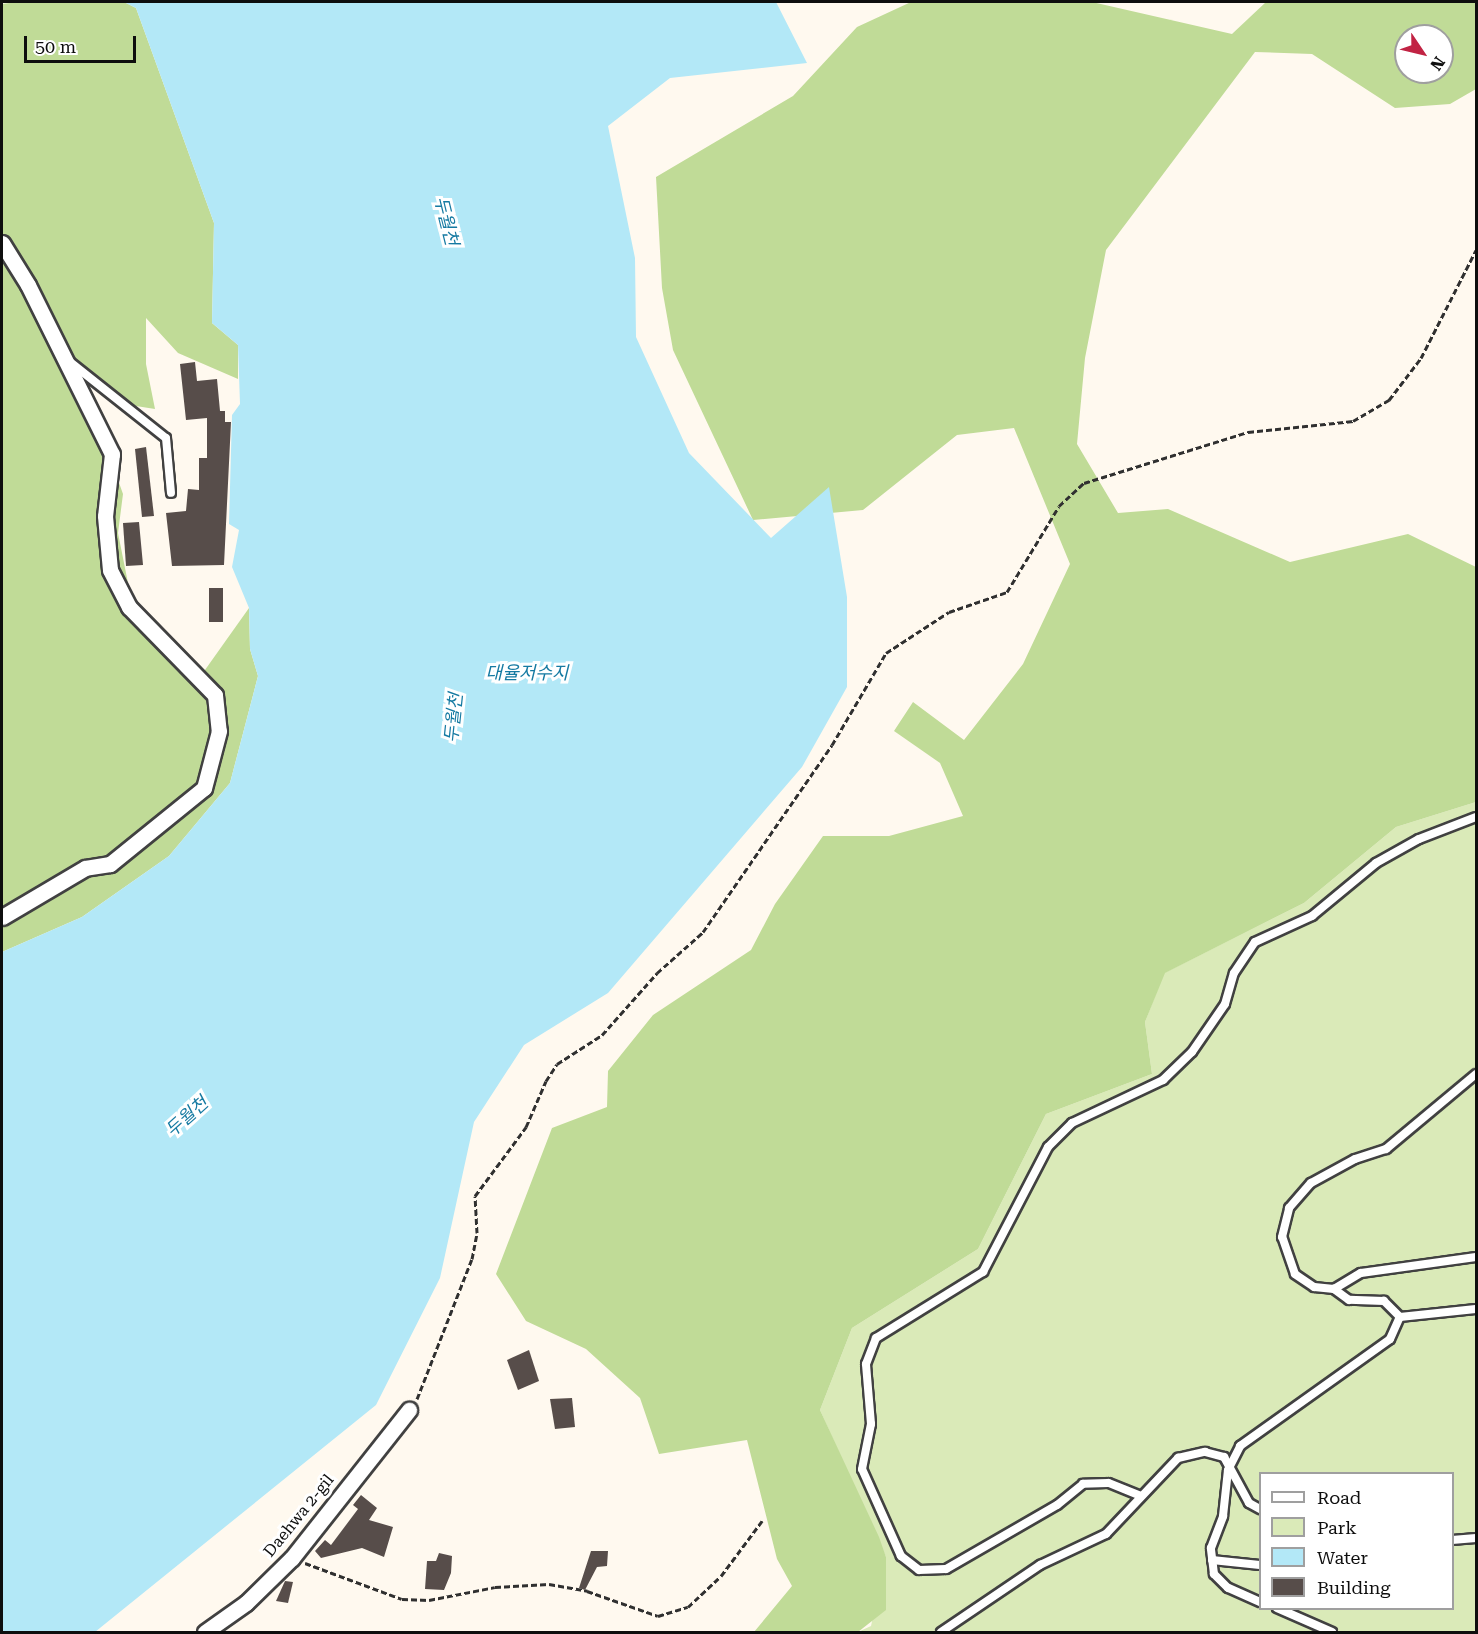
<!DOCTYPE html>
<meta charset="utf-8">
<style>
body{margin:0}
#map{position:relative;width:1478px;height:1634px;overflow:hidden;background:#fff9ef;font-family:"Roboto Serif","Noto Sans KR",serif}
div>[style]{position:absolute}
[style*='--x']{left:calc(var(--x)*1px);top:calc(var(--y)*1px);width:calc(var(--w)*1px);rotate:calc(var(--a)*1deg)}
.green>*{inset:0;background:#daeab8}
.forest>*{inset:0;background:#c0db97}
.water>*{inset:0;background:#b3e8f7}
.building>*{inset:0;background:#574d4a}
.path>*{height:3px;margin-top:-1.5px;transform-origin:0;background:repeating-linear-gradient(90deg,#303030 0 6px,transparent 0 9px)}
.roads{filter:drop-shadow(2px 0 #414141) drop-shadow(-2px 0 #414141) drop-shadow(0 2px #414141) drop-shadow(0 -2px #414141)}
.lane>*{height:8px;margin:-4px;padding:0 4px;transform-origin:4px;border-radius:4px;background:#fff}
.street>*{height:15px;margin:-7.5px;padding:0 7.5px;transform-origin:7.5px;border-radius:7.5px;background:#fff}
span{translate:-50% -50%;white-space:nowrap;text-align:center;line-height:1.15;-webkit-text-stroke:6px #fff;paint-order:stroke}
.street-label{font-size:16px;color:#0e0e0e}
.water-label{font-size:18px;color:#157aa2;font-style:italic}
.frame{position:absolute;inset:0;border:3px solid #0e0e0e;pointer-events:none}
.legend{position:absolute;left:1259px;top:1472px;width:195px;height:138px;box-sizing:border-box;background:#fff;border:2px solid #9f9f9f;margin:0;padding:8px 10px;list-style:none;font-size:18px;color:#0e0e0e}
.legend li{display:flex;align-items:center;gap:12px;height:30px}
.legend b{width:30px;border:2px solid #9f9f9f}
.north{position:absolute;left:1394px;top:24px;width:60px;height:60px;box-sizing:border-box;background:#fff;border:2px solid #9f9f9f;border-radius:50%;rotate:125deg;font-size:16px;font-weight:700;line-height:24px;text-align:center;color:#0e0e0e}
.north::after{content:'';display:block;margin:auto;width:21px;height:27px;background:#c12343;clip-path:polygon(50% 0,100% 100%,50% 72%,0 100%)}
.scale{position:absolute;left:24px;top:36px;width:112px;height:27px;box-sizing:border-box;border:3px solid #0e0e0e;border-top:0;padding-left:8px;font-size:18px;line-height:21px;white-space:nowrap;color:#0e0e0e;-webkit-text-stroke:4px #fff;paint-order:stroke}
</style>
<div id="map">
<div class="green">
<i style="clip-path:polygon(evenodd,1476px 802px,1476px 1632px,858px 1632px,871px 1626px,886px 1557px,820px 1410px,852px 1328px,978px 1249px,1046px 1114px,1152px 1074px,1145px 1022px,1164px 973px,1304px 903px,1396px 827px,1476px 802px,1260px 1474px,1452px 1474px,1452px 1608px,1260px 1608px,1260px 1474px)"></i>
</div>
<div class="forest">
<i style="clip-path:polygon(16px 2px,124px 2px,136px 8px,214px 223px,212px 323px,238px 345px,238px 379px,178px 353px,146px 318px,146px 364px,155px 409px,136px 406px,78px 367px,123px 494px,118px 533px,137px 628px,195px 684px,249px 608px,250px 649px,258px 676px,230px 783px,169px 856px,82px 917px,2px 952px,2px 4px)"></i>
<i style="clip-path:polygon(evenodd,911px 2px,1092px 2px,1232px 34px,1266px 2px,1476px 2px,1476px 89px,1450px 104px,1395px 108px,1312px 54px,1255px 52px,1106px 250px,1085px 358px,1077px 444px,1118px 513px,1168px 509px,1290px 562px,1408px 534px,1476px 567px,1476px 802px,1396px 827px,1304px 903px,1165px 973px,1145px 1022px,1152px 1074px,1046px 1114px,978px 1249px,852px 1328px,820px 1410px,879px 1537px,886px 1557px,886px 1610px,858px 1632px,754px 1632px,792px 1586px,777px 1559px,747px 1440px,659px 1454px,640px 1398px,586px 1349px,526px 1321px,496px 1274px,552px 1128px,607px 1107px,608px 1071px,653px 1015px,751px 950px,775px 904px,823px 836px,889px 836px,963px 816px,940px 763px,894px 731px,913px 702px,964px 740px,1023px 664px,1070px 564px,1014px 428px,957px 435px,863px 510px,753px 520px,673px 350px,662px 288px,656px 177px,793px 96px,857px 27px,911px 2px,1406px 36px,1442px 36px,1442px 72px,1406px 72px,1406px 36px)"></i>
</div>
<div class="water">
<i style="clip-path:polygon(124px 2px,776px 2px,807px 63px,670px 78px,608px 126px,635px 258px,636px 337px,689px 453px,771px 538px,829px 487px,847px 597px,847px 687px,802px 767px,608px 993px,524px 1045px,474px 1122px,440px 1278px,376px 1405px,95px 1632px,2px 1632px,2px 952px,82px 917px,169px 856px,230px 783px,258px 676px,250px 649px,249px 608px,232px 567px,239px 530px,229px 524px,232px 415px,240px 404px,238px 345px,212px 323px,214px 223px,136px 8px)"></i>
</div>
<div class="building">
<i style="clip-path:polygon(195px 362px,197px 381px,217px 379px,220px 411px,225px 411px,225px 422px,231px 422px,224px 565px,172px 566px,166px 513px,186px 511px,188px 489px,199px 490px,199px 458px,207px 458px,207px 418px,186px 420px,180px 364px)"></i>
<i style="clip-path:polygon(146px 447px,154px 516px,142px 517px,135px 449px)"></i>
<i style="clip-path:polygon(139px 522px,143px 565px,126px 566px,123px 523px)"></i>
<i style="clip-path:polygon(209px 588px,223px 588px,223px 622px,209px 622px)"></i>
<i style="clip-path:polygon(529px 1350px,539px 1381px,518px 1390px,507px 1360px)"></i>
<i style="clip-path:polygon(572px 1398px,575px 1427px,555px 1429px,550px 1399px)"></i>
<i style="clip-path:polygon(361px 1495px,377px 1508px,369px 1520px,393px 1527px,384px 1557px,362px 1548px,321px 1558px,315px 1551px,325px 1540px,331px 1545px,358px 1509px,353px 1505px)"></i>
<i style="clip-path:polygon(591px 1551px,608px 1551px,607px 1566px,597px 1567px,585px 1590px,579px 1588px)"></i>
<i style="clip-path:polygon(439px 1553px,452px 1556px,451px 1573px,444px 1590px,425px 1589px,427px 1561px,436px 1561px)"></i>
<i style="clip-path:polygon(285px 1581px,293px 1582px,288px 1603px,276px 1601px)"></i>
</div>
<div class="path">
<i style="--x:417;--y:1399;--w:150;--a:-68.6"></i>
<i style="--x:472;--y:1259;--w:26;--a:-79"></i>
<i style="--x:477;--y:1233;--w:37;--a:-93"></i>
<i style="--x:475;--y:1196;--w:86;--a:-53.5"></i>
<i style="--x:526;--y:1127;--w:50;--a:-66.5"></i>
<i style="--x:546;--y:1081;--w:20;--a:-57"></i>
<i style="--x:557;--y:1064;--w:54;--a:-32.8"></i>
<i style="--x:602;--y:1035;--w:83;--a:-48.4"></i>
<i style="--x:657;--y:973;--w:62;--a:-41.7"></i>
<i style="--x:703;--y:932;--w:227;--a:-55.4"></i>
<i style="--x:832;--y:745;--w:107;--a:-59.6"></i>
<i style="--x:886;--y:653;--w:75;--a:-33.1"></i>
<i style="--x:949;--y:612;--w:61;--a:-19"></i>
<i style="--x:1007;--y:592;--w:100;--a:-58.8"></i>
<i style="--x:1059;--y:506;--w:34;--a:-43"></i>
<i style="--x:1084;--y:483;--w:172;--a:-17.3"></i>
<i style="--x:1248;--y:432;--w:106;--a:-6"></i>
<i style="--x:1353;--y:421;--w:42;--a:-30.3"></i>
<i style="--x:1389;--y:400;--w:53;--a:-52.7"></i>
<i style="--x:1421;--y:358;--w:121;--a:-63"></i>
<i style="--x:305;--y:1563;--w:103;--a:20.4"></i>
<i style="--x:402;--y:1599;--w:27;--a:2"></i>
<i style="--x:429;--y:1600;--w:67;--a:-11.1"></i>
<i style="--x:495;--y:1587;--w:54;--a:-3.2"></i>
<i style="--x:549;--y:1584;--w:39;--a:10"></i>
<i style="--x:587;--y:1591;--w:75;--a:19.4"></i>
<i style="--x:658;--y:1616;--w:31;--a:-17"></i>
<i style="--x:688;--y:1607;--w:45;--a:-43.2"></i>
<i style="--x:721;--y:1576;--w:69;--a:-53.3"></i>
</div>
<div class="roads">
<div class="lane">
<i style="--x:70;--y:362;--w:122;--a:38.4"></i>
<i style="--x:166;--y:438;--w:55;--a:84.8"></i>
<i style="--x:1334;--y:1289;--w:31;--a:-31"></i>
<i style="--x:1361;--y:1273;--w:116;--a:-7.9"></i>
<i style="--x:1400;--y:1317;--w:76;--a:-6"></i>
<i style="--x:1141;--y:1496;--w:35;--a:-158"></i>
<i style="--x:1108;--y:1483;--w:25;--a:178"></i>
<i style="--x:1083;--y:1484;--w:33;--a:141"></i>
<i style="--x:1057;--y:1505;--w:128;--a:150"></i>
<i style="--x:946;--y:1569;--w:27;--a:178"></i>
<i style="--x:919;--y:1570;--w:23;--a:-142"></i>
<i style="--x:901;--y:1556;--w:95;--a:-114.1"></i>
<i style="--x:862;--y:1469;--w:46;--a:-78.7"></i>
<i style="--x:871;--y:1424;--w:60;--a:-94.8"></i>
<i style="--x:866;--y:1364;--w:28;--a:-69"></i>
<i style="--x:876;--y:1338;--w:126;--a:-31.7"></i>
<i style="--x:983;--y:1272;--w:141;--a:-62.5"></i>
<i style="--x:1048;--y:1147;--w:34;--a:-45"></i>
<i style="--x:1072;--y:1123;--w:101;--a:-25.3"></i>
<i style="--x:1163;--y:1080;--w:40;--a:-44"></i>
<i style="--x:1192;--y:1052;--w:58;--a:-55.5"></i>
<i style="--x:1225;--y:1004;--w:32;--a:-74"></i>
<i style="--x:1234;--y:973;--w:37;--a:-56"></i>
<i style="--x:1255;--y:942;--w:63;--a:-24.5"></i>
<i style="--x:1312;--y:916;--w:83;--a:-39.6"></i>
<i style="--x:1376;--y:863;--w:49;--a:-29.2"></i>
<i style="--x:1419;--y:839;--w:61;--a:-21.1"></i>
<i style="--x:1452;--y:1540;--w:24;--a:-5"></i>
<i style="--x:1212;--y:1560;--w:48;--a:5.9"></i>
<i style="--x:1260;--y:1602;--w:35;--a:-156"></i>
<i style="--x:1228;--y:1588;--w:20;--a:-135"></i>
<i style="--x:1214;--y:1574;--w:26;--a:-97"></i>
<i style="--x:1211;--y:1548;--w:34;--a:-69"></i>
<i style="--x:1223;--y:1516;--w:46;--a:-83.8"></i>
<i style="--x:1228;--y:1470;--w:27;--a:-63"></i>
<i style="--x:1240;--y:1446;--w:184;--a:-35.5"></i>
<i style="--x:1390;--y:1339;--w:24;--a:-66"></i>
<i style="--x:1400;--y:1317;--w:23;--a:-135"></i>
<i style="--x:1384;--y:1301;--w:35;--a:-178"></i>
<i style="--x:1349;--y:1300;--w:19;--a:-144"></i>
<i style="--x:1334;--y:1289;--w:20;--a:-174"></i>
<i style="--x:1314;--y:1287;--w:23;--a:-146"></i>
<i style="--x:1295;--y:1274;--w:39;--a:-109"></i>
<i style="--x:1282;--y:1237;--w:30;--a:-76"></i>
<i style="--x:1289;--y:1208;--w:33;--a:-49"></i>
<i style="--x:1311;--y:1183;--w:50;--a:-28.6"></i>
<i style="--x:1355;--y:1159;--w:33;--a:-18"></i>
<i style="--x:1386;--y:1149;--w:117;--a:-39.8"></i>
<i style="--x:1277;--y:1608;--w:60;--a:23.6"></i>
<i style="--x:941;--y:1632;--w:120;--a:-34.1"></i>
<i style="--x:1040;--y:1565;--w:73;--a:-25.2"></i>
<i style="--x:1106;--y:1534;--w:105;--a:-46.5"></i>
<i style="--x:1178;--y:1458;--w:28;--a:-13"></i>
<i style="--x:1205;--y:1452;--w:20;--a:15"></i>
<i style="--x:1224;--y:1457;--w:52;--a:61.5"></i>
<i style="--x:1249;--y:1503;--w:13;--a:29"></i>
</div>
<div class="street">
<i style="--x:2;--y:243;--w:49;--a:58.2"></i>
<i style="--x:28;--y:285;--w:189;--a:63.6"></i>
<i style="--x:112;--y:454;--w:62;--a:96.4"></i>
<i style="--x:105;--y:516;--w:54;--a:84.7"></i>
<i style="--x:110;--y:570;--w:42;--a:62.8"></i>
<i style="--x:129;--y:607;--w:123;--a:45.7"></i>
<i style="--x:215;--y:695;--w:36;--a:84"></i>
<i style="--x:219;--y:731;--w:59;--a:104.7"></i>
<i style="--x:204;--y:788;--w:121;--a:141"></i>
<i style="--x:110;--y:864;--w:25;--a:171"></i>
<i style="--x:85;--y:868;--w:96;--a:149.4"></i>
<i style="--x:205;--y:1632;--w:50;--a:-35.3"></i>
<i style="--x:246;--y:1603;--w:64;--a:-44.4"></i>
<i style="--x:292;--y:1558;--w:189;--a:-51.7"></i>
</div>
</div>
<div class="street-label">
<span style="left:299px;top:1516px;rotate:-51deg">Daehwa 2-gil</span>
</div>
<div class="water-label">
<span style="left:446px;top:221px;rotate:76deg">두월천</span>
<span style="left:527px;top:673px">대율저수지</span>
<span style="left:454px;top:718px;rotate:-84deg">두월천</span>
<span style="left:187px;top:1117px;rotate:-42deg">두월천</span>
</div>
<div class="frame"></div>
<ul class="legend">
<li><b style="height:8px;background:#fff"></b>Road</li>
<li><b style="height:16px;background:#daeab8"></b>Park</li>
<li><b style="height:16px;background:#b3e8f7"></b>Water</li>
<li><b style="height:16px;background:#574d4a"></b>Building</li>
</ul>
<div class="north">N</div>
<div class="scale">50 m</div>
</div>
